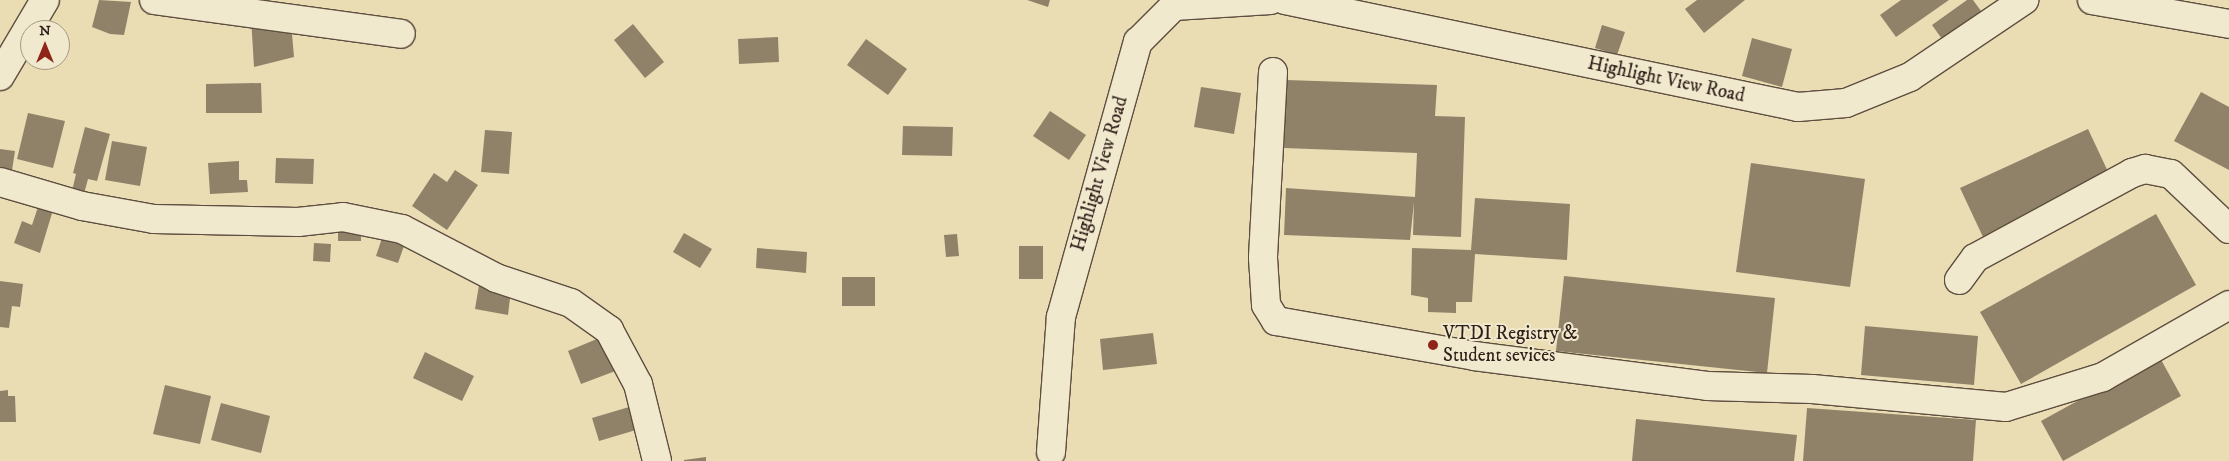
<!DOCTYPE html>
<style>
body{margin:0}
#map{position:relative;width:2229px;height:461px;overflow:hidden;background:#eaddb3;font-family:"IM FELL DW Pica",serif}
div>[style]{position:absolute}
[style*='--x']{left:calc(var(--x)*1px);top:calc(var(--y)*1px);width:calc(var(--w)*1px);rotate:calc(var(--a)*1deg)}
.building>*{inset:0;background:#908269}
.roads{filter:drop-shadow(1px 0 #5e4e40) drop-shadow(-1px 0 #5e4e40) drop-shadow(0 1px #5e4e40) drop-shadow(0 -1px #5e4e40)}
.minor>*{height:28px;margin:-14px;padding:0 14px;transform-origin:14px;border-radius:14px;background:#f1e9ce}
.dots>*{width:14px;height:14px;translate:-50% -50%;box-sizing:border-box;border:2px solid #f1e9ce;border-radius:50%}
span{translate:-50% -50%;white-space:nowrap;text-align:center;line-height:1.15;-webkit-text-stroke:4px #f1e9ce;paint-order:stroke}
.street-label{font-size:19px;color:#2f1f19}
.poi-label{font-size:19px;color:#2f1f19}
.left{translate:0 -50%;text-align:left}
.north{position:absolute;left:20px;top:20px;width:50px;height:50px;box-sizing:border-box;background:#f1e9ce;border:1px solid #a39886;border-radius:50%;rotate:0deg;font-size:14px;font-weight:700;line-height:20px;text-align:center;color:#2f1f19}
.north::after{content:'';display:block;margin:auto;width:18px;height:22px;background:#8f2418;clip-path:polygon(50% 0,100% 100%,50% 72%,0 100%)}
</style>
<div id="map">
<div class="building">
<i style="clip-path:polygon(99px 0,131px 2px,124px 35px,110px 34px,92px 27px)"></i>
<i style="clip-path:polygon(1027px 0,1050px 0,1048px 7px)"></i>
<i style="clip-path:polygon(1697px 0,1745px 0,1704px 33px,1685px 9px)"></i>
<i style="clip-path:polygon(1901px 0,1949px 0,1896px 37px,1880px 15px)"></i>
<i style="clip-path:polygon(1967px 0,1973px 0,1981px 11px,1942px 39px,1932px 25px)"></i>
<i style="clip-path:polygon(251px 17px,291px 22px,294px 57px,254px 67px)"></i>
<i style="clip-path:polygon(633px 24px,664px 62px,645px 78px,614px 40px)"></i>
<i style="clip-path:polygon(1602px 25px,1625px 32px,1617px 55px,1595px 48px)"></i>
<i style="clip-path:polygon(778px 37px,779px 62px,739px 64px,738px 39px)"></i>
<i style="clip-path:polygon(1752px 38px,1792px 49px,1782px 87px,1742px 76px)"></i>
<i style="clip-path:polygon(866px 39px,907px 69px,888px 95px,847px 65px)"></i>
<i style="clip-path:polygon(1286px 80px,1437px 85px,1435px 116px,1465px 117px,1461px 237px,1413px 235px,1414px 202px,1410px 240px,1284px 235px,1286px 188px,1415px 197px,1417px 153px,1284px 148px)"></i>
<i style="clip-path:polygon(261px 83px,262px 113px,206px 113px,206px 84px)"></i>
<i style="clip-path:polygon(1201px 87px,1241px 93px,1234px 134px,1194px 127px)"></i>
<i style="clip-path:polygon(2201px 92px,2229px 107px,2229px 170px,2174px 141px)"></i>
<i style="clip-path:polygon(1050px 111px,1086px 135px,1069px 160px,1033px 136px)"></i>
<i style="clip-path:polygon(28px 113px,65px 121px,53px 168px,17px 159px)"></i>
<i style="clip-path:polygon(903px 126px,953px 127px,952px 156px,902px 155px)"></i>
<i style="clip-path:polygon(85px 127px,110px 134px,97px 181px,88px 179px,84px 194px,72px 191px,76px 174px,73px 173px)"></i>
<i style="clip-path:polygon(2088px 129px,2111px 178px,1983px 237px,1960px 188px)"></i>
<i style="clip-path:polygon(485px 130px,512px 132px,509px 174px,481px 172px)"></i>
<i style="clip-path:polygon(112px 141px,147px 147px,140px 186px,105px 180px)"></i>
<i style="clip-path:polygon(0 149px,15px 151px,11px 177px,0 176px)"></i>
<i style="clip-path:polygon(276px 158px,314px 159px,313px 184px,275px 183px)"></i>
<i style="clip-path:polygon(239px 161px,239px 180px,247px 180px,248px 192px,210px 194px,208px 163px)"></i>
<i style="clip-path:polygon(1751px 163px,1865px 179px,1850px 287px,1736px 272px)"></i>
<i style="clip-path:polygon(455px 170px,478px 185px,447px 230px,412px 206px,434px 173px,447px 182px)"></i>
<i style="clip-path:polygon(1475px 198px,1570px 204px,1567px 260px,1475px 254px,1472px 302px,1456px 302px,1456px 313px,1428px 312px,1428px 298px,1411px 295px,1412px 248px,1471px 250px)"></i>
<i style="clip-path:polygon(39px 204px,53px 210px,40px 253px,14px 243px,22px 221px,32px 225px)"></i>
<i style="clip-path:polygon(2156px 214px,2196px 285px,2021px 384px,1980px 312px)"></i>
<i style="clip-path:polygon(338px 226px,361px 226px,361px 241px,338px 241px)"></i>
<i style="clip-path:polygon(684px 233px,712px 249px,700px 268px,673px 252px)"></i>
<i style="clip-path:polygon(957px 234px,959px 256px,946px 257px,944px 235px)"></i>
<i style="clip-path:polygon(382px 238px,404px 246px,398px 263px,376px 256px)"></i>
<i style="clip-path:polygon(314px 243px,331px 244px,330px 262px,313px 261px)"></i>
<i style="clip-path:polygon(1019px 246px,1043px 246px,1043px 279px,1019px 279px)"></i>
<i style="clip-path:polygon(757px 248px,807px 252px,806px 273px,756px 268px)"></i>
<i style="clip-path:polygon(1564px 276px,1775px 298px,1767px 373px,1556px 351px)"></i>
<i style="clip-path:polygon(842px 277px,875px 277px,875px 306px,842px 306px)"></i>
<i style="clip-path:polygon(0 281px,23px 284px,20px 307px,12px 306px,9px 328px,0 327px)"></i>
<i style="clip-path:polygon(479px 285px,511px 290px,508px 315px,475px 309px)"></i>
<i style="clip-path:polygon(1865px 326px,1978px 336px,1974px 385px,1861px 375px)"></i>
<i style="clip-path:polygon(1153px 333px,1157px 364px,1103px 370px,1100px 339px)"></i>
<i style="clip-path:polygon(604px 336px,618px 370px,581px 384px,568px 351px)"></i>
<i style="clip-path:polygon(425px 352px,474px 376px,462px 401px,413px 378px)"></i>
<i style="clip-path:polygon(2159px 356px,2181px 396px,2063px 461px,2041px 421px)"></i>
<i style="clip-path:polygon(165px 385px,211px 396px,200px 444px,153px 434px)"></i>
<i style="clip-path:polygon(8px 390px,8px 396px,15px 396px,16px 422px,0 422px,0 391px)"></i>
<i style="clip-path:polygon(221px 403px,270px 416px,261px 453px,211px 440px)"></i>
<i style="clip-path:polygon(629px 407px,636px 430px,599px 441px,592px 418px)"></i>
<i style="clip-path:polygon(1807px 408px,1976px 420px,1973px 461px,1803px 461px)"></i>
<i style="clip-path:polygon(1636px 419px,1797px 435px,1794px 461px,1632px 461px)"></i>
<i style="clip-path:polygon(706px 457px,706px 461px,684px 461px,684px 460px)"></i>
</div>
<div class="roads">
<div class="minor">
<i style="--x:154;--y:0;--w:249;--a:7.8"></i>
<i style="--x:1285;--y:0;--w:524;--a:11.78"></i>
<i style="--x:1798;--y:107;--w:48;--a:-4.8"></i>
<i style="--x:1846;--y:103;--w:69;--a:-22.1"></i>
<i style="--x:1910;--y:77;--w:138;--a:-34"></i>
<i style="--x:2092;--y:0;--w:139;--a:9.9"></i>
<i style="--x:1273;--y:72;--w:186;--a:93.1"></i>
<i style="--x:1263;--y:258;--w:47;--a:86.3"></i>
<i style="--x:1266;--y:305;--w:19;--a:58"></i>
<i style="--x:1276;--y:321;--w:201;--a:10"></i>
<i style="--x:1474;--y:356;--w:235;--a:7.3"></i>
<i style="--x:1707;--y:386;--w:105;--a:1.6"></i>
<i style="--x:1812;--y:389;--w:195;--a:5.3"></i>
<i style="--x:2006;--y:407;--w:102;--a:-17.2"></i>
<i style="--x:2103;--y:377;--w:145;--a:-29.7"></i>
<i style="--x:0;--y:76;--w:88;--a:-59.4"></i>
<i style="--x:0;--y:182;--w:85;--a:16.3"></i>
<i style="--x:82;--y:206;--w:73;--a:10.2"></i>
<i style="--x:154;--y:219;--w:144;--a:1.2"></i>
<i style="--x:298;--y:222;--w:45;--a:-6.3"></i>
<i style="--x:343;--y:217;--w:60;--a:11.5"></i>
<i style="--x:402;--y:229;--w:106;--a:27.5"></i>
<i style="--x:496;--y:278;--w:79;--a:18.4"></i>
<i style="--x:571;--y:303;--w:47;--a:35.4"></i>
<i style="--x:609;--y:330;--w:61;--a:61.8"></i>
<i style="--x:638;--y:384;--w:79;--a:76.1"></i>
<i style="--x:1959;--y:280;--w:27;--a:-54"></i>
<i style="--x:1975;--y:258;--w:179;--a:-28.4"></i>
<i style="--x:2132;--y:173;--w:14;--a:-17"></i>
<i style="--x:2145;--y:169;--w:26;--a:11"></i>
<i style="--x:2171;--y:174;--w:80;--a:43.5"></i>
<i style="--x:1051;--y:452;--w:135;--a:-85.8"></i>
<i style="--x:1061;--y:317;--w:286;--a:-74.4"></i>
<i style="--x:1138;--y:42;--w:51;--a:-45"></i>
<i style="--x:1174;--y:6;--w:97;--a:-3.5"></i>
</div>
</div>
<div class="dots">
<i style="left:1433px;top:345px;background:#8f2418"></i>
</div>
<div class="street-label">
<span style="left:1666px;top:80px;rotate:12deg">Highlight View Road</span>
<span style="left:1100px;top:174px;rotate:-74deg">Highlight View Road</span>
</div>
<div class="poi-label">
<span class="left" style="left:1443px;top:345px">VTDI Registry &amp;<br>Student sevices</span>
</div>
<div class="north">N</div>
</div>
